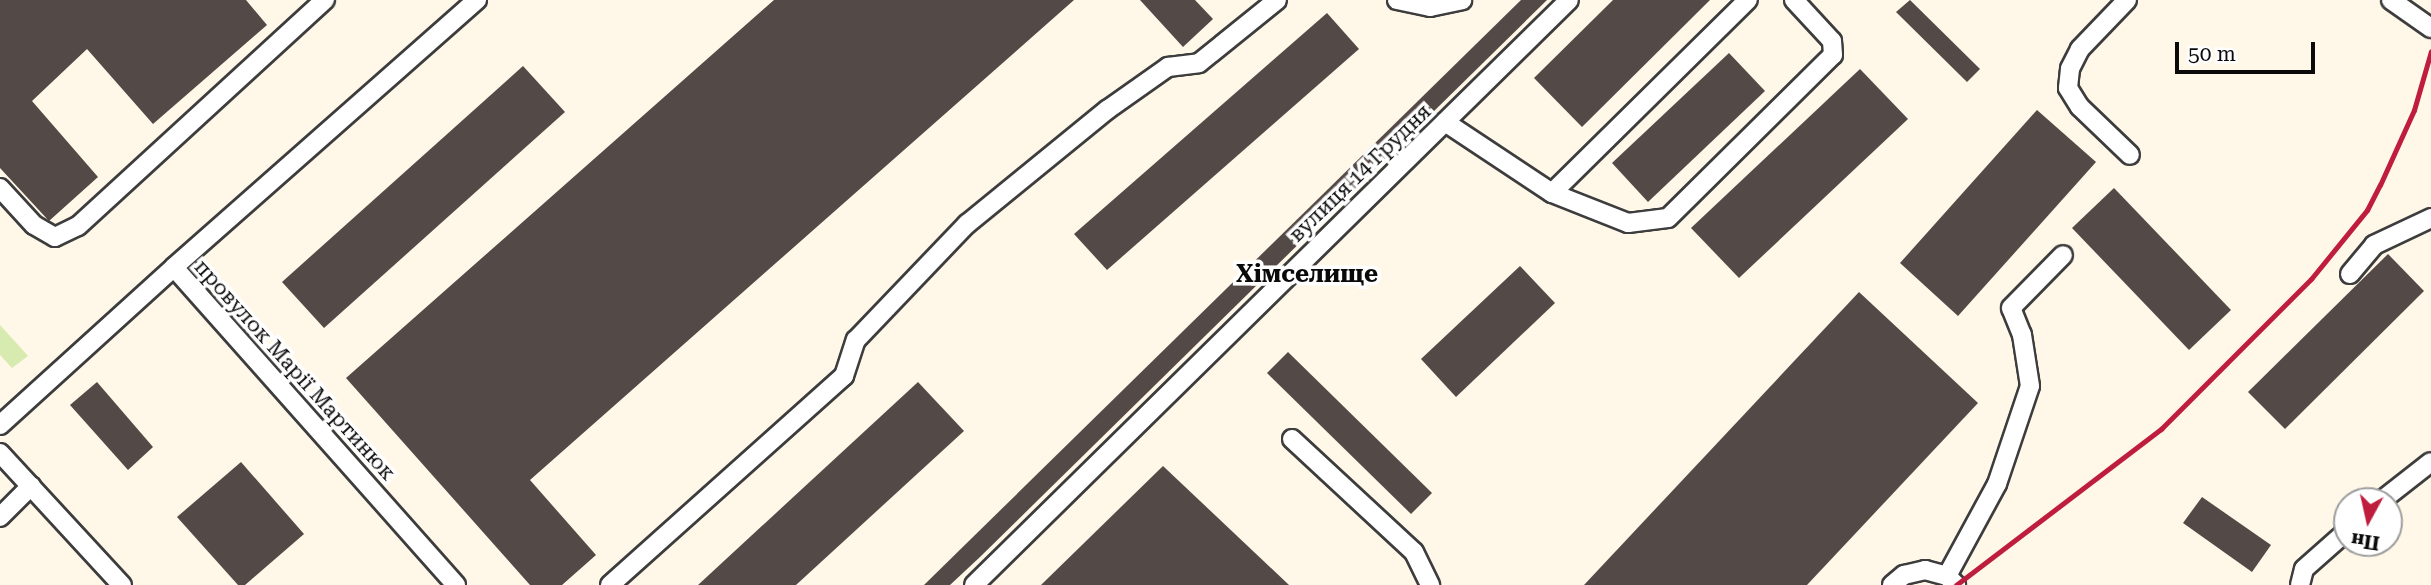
<!DOCTYPE html>
<meta charset="utf-8">
<style>
body{margin:0}
#map{position:relative;width:2431px;height:585px;overflow:hidden;background:#fff7e7;font-family:"Roboto Serif",serif}
div>[style]{position:absolute}
[style*='--x']{left:calc(var(--x)*1px);top:calc(var(--y)*1px);width:calc(var(--w)*1px);rotate:calc(var(--a)*1deg)}
.green>*{inset:0;background:#d7eab0}
.building>*{inset:0;background:#534946}
.roads{filter:drop-shadow(2px 0 #3d3d3d) drop-shadow(-2px 0 #3d3d3d) drop-shadow(0 2px #3d3d3d) drop-shadow(0 -2px #3d3d3d)}
.minor>*{height:18px;margin:-9px;padding:0 9px;transform-origin:9px;border-radius:9px;background:#fff}
.rail>*{height:5px;margin:-2.5px;padding:0 2.5px;transform-origin:2.5px;border-radius:2.5px;background:#bf1d3d}
span{translate:-50% -50%;white-space:nowrap;text-align:center;line-height:1.15;-webkit-text-stroke:7px #fff;paint-order:stroke}
.street-label{font-size:21px;color:#0a0a0a}
.quarter-label{font-size:24px;color:#0a0a0a;font-weight:700}
.north{position:absolute;left:2333px;top:487px;width:70px;height:70px;box-sizing:border-box;background:#fff;border:2px solid #9d9d9d;border-radius:50%;rotate:188deg;font-size:19px;font-weight:700;line-height:28px;text-align:center;color:#0a0a0a}
.north::after{content:'';display:block;margin:auto;width:24px;height:32px;background:#bf1d3d;clip-path:polygon(50% 0,100% 100%,50% 72%,0 100%)}
.scale{position:absolute;left:2175px;top:42px;width:140px;height:32px;box-sizing:border-box;border:4px solid #0a0a0a;border-top:0;padding-left:9px;font-size:21px;line-height:24px;white-space:nowrap;color:#0a0a0a;-webkit-text-stroke:5px #fff;paint-order:stroke}
</style>
<div id="map">
<div class="green">
<i style="clip-path:polygon(0 325px,28px 356px,12px 368px,0 355px)"></i>
</div>
<div class="building">
<i style="clip-path:polygon(0 0,246px 0,267px 25px,153px 124px,87px 49px,32px 101px,98px 177px,49px 221px,0 168px)"></i>
<i style="clip-path:polygon(774px 0,1074px 0,530px 480px,596px 555px,562px 585px,530px 585px,346px 378px)"></i>
<i style="clip-path:polygon(1140px 0,1195px 0,1213px 19px,1183px 47px)"></i>
<i style="clip-path:polygon(1521px 0,1547px 0,980px 557px,950px 585px,924px 585px)"></i>
<i style="clip-path:polygon(1613px 0,1710px 0,1582px 127px,1534px 78px)"></i>
<i style="clip-path:polygon(1910px 0,1980px 69px,1967px 82px,1896px 12px)"></i>
<i style="clip-path:polygon(1327px 13px,1359px 49px,1107px 270px,1074px 234px)"></i>
<i style="clip-path:polygon(1729px 53px,1765px 91px,1648px 202px,1612px 163px)"></i>
<i style="clip-path:polygon(523px 66px,565px 112px,324px 328px,282px 282px)"></i>
<i style="clip-path:polygon(1860px 69px,1908px 119px,1739px 278px,1691px 228px)"></i>
<i style="clip-path:polygon(2037px 110px,2096px 162px,1958px 316px,1900px 263px)"></i>
<i style="clip-path:polygon(2114px 188px,2231px 310px,2189px 350px,2072px 228px)"></i>
<i style="clip-path:polygon(2388px 254px,2424px 291px,2285px 429px,2248px 392px)"></i>
<i style="clip-path:polygon(1520px 266px,1555px 303px,1456px 397px,1421px 359px)"></i>
<i style="clip-path:polygon(1859px 292px,1978px 403px,1807px 585px,1584px 585px)"></i>
<i style="clip-path:polygon(1288px 352px,1432px 493px,1411px 514px,1267px 373px)"></i>
<i style="clip-path:polygon(97px 382px,153px 447px,128px 470px,70px 405px)"></i>
<i style="clip-path:polygon(918px 382px,964px 431px,796px 585px,698px 585px)"></i>
<i style="clip-path:polygon(241px 462px,304px 534px,245px 585px,238px 585px,177px 517px)"></i>
<i style="clip-path:polygon(1163px 466px,1289px 585px,1041px 585px)"></i>
<i style="clip-path:polygon(2202px 497px,2271px 545px,2252px 572px,2183px 523px)"></i>
</div>
<div class="roads">
<div class="minor">
<i style="--x:1397;--y:0;--w:34;--a:12"></i>
<i style="--x:1430;--y:7;--w:33;--a:-12"></i>
<i style="--x:2127;--y:0;--w:68;--a:133.8"></i>
<i style="--x:2080;--y:49;--w:22;--a:117"></i>
<i style="--x:2070;--y:69;--w:19;--a:96"></i>
<i style="--x:2068;--y:88;--w:22;--a:58"></i>
<i style="--x:2080;--y:107;--w:69;--a:43.8"></i>
<i style="--x:2391;--y:0;--w:49;--a:35"></i>
<i style="--x:1445;--y:122;--w:128;--a:33.6"></i>
<i style="--x:1552;--y:193;--w:82;--a:21.5"></i>
<i style="--x:1628;--y:223;--w:40;--a:-7.1"></i>
<i style="--x:1668;--y:218;--w:232;--a:-44.7"></i>
<i style="--x:1833;--y:55;--w:14;--a:-94"></i>
<i style="--x:1832;--y:41;--w:56;--a:-132.8"></i>
<i style="--x:0;--y:188;--w:50;--a:47.4"></i>
<i style="--x:34;--y:225;--w:24;--a:30"></i>
<i style="--x:55;--y:237;--w:25;--a:-26"></i>
<i style="--x:78;--y:226;--w:335;--a:-42.5"></i>
<i style="--x:1552;--y:193;--w:275;--a:-44.6"></i>
<i style="--x:2350;--y:274;--w:38;--a:-50"></i>
<i style="--x:2374;--y:245;--w:63;--a:-25.3"></i>
<i style="--x:0;--y:425;--w:235;--a:-42.2"></i>
<i style="--x:1292;--y:439;--w:166;--a:42.8"></i>
<i style="--x:1414;--y:552;--w:37;--a:64"></i>
<i style="--x:0;--y:453;--w:180;--a:47.3"></i>
<i style="--x:2381;--y:501;--w:63;--a:-38"></i>
<i style="--x:0;--y:517;--w:44;--a:-45"></i>
<i style="--x:1947;--y:576;--w:105;--a:-61.5"></i>
<i style="--x:1997;--y:484;--w:103;--a:-71.4"></i>
<i style="--x:2030;--y:386;--w:52;--a:-98.9"></i>
<i style="--x:2022;--y:335;--w:29;--a:-112"></i>
<i style="--x:2011;--y:308;--w:74;--a:-45.5"></i>
<i style="--x:456;--y:585;--w:425;--a:-131.6"></i>
<i style="--x:174;--y:267;--w:404;--a:-41.4"></i>
<i style="--x:610;--y:585;--w:314;--a:-41.8"></i>
<i style="--x:844;--y:376;--w:38;--a:-72"></i>
<i style="--x:856;--y:340;--w:161;--a:-46.3"></i>
<i style="--x:967;--y:224;--w:181;--a:-39.2"></i>
<i style="--x:1107;--y:110;--w:75;--a:-35.2"></i>
<i style="--x:1168;--y:67;--w:31;--a:-7"></i>
<i style="--x:1199;--y:63;--w:100;--a:-38.9"></i>
<i style="--x:974;--y:585;--w:834;--a:-44.51"></i>
<i style="--x:1892;--y:585;--w:16;--a:-40"></i>
<i style="--x:1904;--y:575;--w:22;--a:-13"></i>
<i style="--x:1925;--y:570;--w:23;--a:15"></i>
<i style="--x:1947;--y:576;--w:13;--a:45"></i>
<i style="--x:2300;--y:585;--w:16;--a:-76"></i>
<i style="--x:2304;--y:569;--w:57;--a:-41.5"></i>
</div>
</div>
<div class="rail">
<i style="--x:1956;--y:585;--w:258;--a:-37.3"></i>
<i style="--x:2161;--y:429;--w:212;--a:-45"></i>
<i style="--x:2311;--y:279;--w:89;--a:-50.9"></i>
<i style="--x:2367;--y:210;--w:28;--a:-63"></i>
<i style="--x:2380;--y:185;--w:82;--a:-65.6"></i>
<i style="--x:2414;--y:110;--w:61;--a:-73.9"></i>
</div>
<div class="street-label">
<span style="left:1360px;top:173px;rotate:-44deg">вулиця 14 Грудня</span>
<span style="left:295px;top:370px;rotate:48deg">провулок Марії Мартинюк</span>
</div>
<div class="quarter-label">
<span style="left:1307px;top:275px">Хімселище</span>
</div>
<div class="north">Пн</div>
<div class="scale">50 m</div>
</div>
